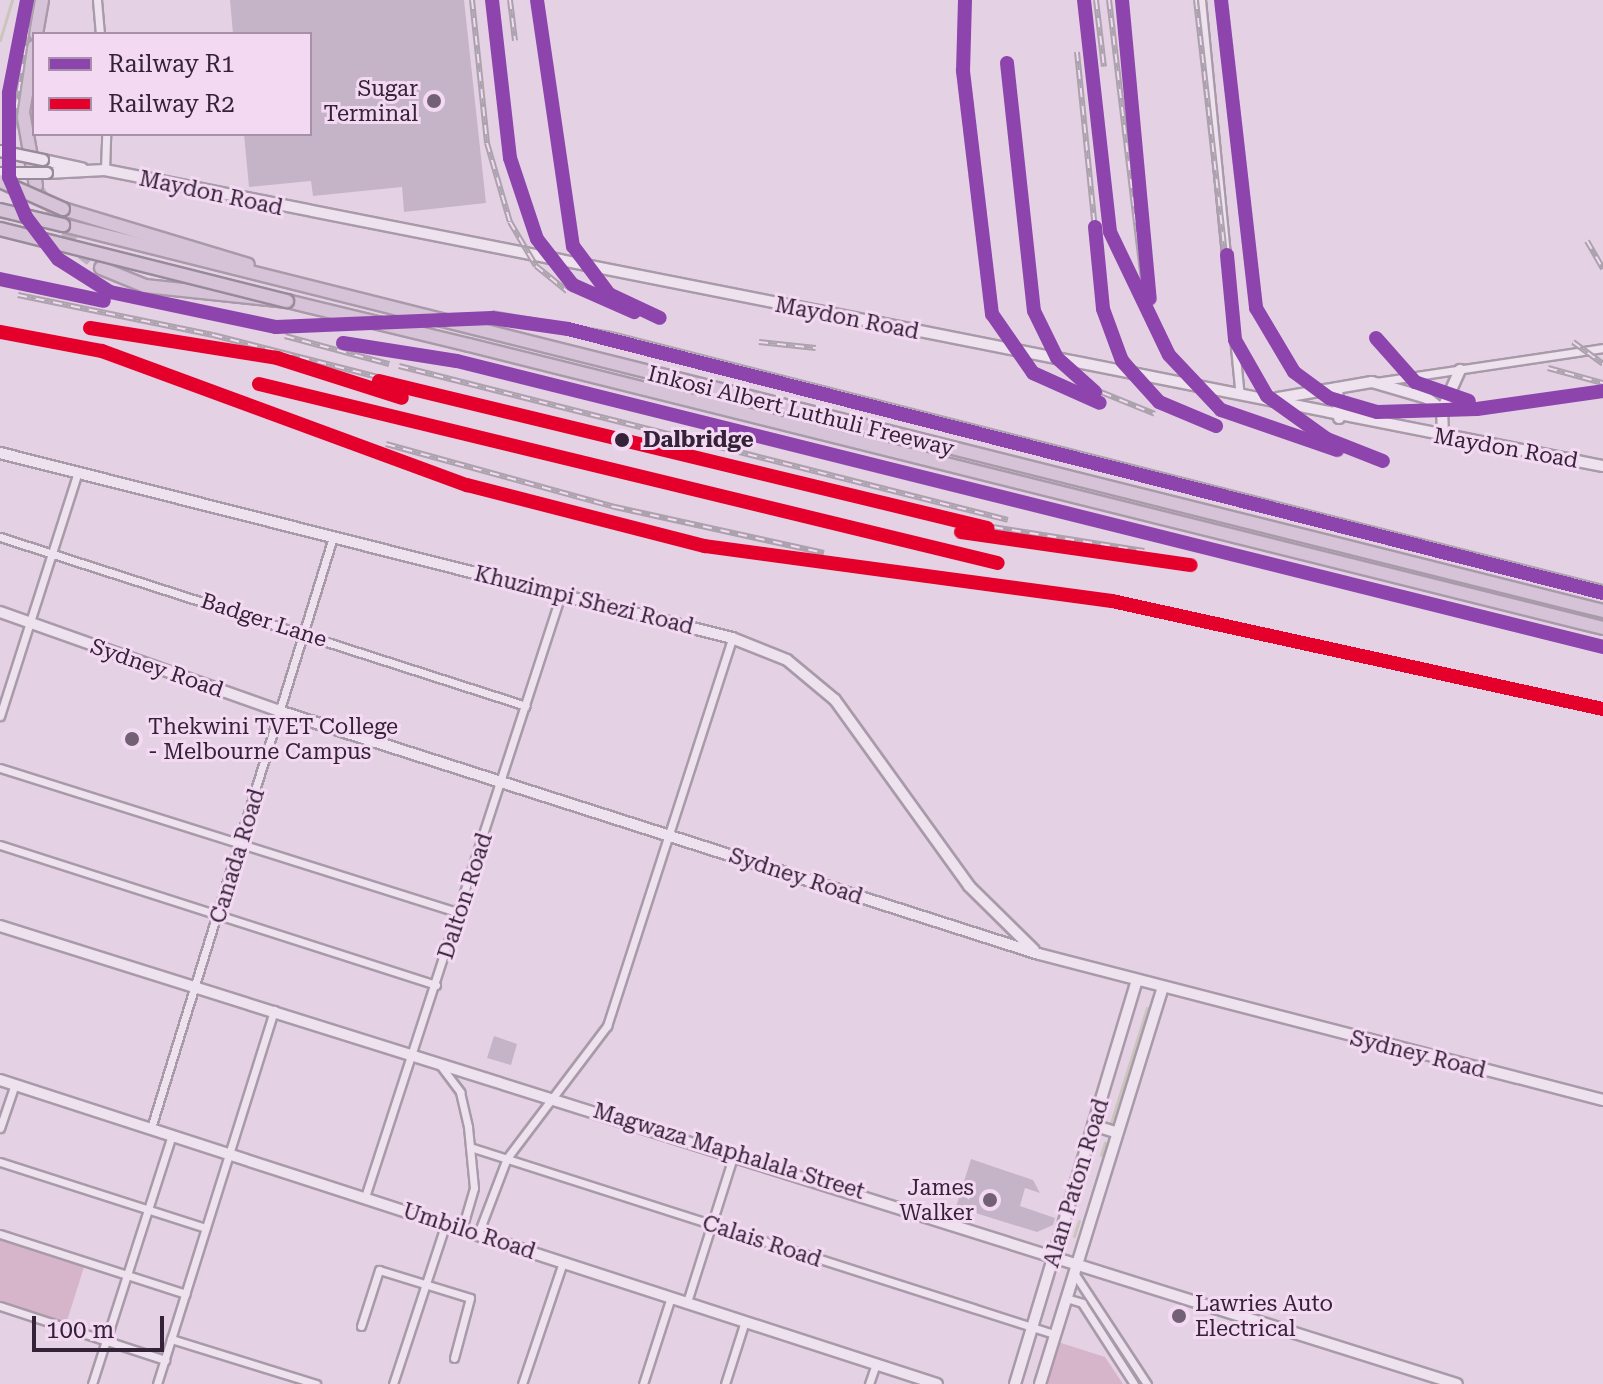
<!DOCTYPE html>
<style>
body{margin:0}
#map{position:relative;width:1603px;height:1384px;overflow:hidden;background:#e4d2e4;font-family:"Roboto Serif",serif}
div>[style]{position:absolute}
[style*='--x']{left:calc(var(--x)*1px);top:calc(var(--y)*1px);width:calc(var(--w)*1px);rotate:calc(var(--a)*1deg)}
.green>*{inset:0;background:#d6b5cb}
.stream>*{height:3px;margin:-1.5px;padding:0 1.5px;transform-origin:1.5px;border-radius:1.5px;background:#cbc6bb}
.building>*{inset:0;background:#c5b3c8}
.highway-tunnel>*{height:12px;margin-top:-6px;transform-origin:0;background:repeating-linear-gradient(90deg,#c1afc2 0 12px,transparent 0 18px)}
.roads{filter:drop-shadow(2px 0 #a99aaa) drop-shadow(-2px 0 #a99aaa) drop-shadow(0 2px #a99aaa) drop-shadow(0 -2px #a99aaa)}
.street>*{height:7px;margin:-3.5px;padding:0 3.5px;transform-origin:3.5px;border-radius:3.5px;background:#ede2ed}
.secondary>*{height:10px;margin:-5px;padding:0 5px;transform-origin:5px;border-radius:5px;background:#ede2ed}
.highway>*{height:12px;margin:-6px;padding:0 6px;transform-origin:6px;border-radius:6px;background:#d6c3d7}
.rail>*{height:6px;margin-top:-3px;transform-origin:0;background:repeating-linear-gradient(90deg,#f4d9f3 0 9px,#aca2ad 0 18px);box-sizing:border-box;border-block:2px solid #aca2ad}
.bridges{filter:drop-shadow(2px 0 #988a9a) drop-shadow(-2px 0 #988a9a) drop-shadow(0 2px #988a9a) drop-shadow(0 -2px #988a9a)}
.secondary-bridge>*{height:10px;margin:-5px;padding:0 5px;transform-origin:5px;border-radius:5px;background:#ede2ed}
.highway-bridge>*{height:12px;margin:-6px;padding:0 6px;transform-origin:6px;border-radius:6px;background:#d6c3d7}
.rail-1>*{height:14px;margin:-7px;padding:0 7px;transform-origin:7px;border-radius:7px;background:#8e44ad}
.rail-2>*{height:14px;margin:-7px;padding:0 7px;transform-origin:7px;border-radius:7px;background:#e4002b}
.dots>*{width:22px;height:22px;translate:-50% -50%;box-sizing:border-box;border:4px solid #f4d9f3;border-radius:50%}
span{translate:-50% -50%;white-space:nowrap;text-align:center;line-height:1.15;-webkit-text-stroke:6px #f4d9f3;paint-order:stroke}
.poi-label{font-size:22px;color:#342239}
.right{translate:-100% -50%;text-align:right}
.left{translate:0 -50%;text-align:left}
.street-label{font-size:22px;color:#342239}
.stop-label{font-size:22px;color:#342239;font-weight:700}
.legend{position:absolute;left:32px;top:32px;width:280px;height:104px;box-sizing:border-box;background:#f4d9f3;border:2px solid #a790a9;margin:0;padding:10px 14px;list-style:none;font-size:24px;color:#342239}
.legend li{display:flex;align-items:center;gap:16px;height:40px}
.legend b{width:40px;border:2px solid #a790a9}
.scale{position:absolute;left:32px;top:1316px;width:132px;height:36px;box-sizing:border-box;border:4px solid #342239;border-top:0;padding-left:10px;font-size:24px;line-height:28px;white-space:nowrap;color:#342239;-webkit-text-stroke:6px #f4d9f3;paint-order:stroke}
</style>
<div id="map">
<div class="green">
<i style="clip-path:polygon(0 1237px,85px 1264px,66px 1324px,0 1302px)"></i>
<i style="clip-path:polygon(1058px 1342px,1105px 1357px,1123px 1384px,1045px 1384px)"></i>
</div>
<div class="stream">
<i style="--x:0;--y:40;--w:42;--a:-73.3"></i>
<i style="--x:1110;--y:1126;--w:124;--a:-72.6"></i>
<i style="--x:1101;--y:1155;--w:13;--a:-72"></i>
<i style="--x:1074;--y:1236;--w:16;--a:-72"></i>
</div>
<div class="building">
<i style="clip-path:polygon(230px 0,464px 0,486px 203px,404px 212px,402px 187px,313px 196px,311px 181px,249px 187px,244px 134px,310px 134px,310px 34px,233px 34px)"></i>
<i style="clip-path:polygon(494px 1036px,517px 1044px,511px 1065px,487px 1058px)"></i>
<i style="clip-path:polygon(971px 1159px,1033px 1180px,1040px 1193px,1025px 1188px,1020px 1206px,1055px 1218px,1053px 1225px,1037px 1232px,956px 1207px)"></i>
</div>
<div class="highway-tunnel">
<i style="--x:36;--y:186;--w:81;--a:56.1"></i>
<i style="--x:81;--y:253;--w:25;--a:37"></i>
</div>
<div class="roads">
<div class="street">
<i style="--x:97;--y:0;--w:34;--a:85"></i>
<i style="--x:1201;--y:0;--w:392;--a:84.4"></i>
<i style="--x:105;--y:170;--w:36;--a:-88"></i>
<i style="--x:1376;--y:382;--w:230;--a:-8.5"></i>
<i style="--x:0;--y:537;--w:552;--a:17.81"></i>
<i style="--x:0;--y:716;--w:254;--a:-72.3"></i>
<i style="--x:0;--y:768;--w:481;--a:17.5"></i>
<i style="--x:0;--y:845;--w:458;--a:17.8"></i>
<i style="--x:440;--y:1065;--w:34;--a:53"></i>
<i style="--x:460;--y:1092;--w:36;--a:77"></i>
<i style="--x:468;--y:1127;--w:61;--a:84.4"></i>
<i style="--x:474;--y:1188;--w:43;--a:106.3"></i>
<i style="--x:0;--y:1128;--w:46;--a:-71.2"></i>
<i style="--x:151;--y:1128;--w:618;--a:-72.88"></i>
<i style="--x:470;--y:1147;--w:613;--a:17.76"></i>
<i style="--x:0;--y:1162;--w:216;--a:17.8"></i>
<i style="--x:365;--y:1197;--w:634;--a:-71.99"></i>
<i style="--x:0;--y:1234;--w:195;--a:17.9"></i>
<i style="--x:478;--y:1234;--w:81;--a:-69.1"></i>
<i style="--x:507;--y:1158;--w:166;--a:-52.9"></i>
<i style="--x:607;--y:1026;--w:408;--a:-72.1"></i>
<i style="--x:1074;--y:1273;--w:133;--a:56.7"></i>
<i style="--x:1066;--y:1298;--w:17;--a:17"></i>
<i style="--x:1082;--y:1303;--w:96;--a:57.3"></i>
<i style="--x:687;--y:1302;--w:155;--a:-72.4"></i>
<i style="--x:0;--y:1306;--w:174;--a:18.1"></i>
<i style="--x:361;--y:1326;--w:59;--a:-72.2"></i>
<i style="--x:379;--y:1270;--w:95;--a:17.1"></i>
<i style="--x:470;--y:1298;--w:62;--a:104.9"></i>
<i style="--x:171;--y:1339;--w:152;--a:17.2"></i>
<i style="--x:92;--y:1384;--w:262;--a:-72.2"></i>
<i style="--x:157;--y:1384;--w:392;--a:-72.6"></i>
<i style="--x:393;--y:1384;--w:169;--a:-71.8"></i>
<i style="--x:522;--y:1384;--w:129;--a:-71.4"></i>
<i style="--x:643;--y:1384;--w:91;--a:-72.2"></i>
<i style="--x:725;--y:1384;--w:66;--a:-72.4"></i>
<i style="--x:869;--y:1384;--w:21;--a:-71"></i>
</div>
<div class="secondary">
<i style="--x:43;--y:160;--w:40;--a:12"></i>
<i style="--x:47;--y:173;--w:58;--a:-3"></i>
<i style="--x:105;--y:170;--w:1527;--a:11.18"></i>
<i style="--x:1337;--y:388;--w:30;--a:86"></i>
<i style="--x:1278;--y:398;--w:95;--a:-9.7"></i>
<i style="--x:1372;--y:382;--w:57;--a:16.2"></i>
<i style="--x:1427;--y:398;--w:19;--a:39"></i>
<i style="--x:1443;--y:436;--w:26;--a:-92"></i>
<i style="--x:1442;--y:410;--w:44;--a:-65.8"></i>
<i style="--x:0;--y:453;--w:755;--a:14.18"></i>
<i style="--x:732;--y:638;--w:59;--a:21.8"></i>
<i style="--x:787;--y:660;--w:62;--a:39.8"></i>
<i style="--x:835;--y:700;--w:229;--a:54.2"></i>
<i style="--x:969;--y:886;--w:91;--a:44.6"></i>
<i style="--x:0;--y:612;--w:299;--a:19.5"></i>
<i style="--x:282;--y:712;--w:795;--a:17.73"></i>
<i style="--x:1039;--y:954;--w:583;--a:14.51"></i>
<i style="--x:0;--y:926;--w:1527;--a:17.45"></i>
<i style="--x:0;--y:1080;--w:985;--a:17.98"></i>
<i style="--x:1093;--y:1125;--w:23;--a:18"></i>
<i style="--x:1015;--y:1384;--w:420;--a:-73.2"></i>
<i style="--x:1040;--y:1384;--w:412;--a:-72.8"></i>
</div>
<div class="highway">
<i style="--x:36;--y:34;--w:35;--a:-80"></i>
<i style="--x:34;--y:47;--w:66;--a:99.6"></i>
<i style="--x:23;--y:112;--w:75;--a:80"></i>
<i style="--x:63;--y:209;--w:193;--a:16.8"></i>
<i style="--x:63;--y:225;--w:1588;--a:14.07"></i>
<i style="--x:101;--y:268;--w:48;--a:22.2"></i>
<i style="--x:145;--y:286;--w:143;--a:6"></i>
<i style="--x:287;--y:301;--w:187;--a:13.6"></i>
<i style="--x:469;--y:345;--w:1169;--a:14.01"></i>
</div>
</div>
<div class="rail">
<i style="--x:472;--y:0;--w:144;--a:84"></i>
<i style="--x:487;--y:143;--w:82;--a:73.8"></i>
<i style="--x:510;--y:222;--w:51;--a:59.4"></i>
<i style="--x:536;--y:266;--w:40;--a:39"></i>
<i style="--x:492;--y:0;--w:159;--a:83.5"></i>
<i style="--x:510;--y:158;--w:85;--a:71.6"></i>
<i style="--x:537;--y:239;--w:58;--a:52"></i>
<i style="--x:573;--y:285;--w:67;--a:23.9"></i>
<i style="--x:510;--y:0;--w:41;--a:83"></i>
<i style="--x:537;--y:0;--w:249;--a:81.7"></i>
<i style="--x:573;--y:246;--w:60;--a:53.1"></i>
<i style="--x:609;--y:294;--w:56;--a:25.2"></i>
<i style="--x:965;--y:0;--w:71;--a:91.6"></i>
<i style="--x:963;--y:71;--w:245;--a:83.2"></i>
<i style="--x:992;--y:314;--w:72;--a:55.2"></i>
<i style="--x:1033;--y:373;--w:73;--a:24.1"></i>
<i style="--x:1084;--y:0;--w:233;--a:83.6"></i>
<i style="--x:1110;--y:232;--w:136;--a:64.4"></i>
<i style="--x:1169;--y:355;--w:76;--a:46.6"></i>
<i style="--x:1221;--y:410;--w:123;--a:19"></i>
<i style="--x:1096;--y:0;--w:67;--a:83.2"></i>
<i style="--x:1109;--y:0;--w:292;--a:83.1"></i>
<i style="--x:1122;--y:0;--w:56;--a:85.9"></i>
<i style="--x:1196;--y:0;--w:342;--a:83.5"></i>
<i style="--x:1235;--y:340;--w:79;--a:56.9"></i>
<i style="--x:1278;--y:406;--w:59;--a:34"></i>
<i style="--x:1327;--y:439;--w:60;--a:21.4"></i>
<i style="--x:1221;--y:0;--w:310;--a:83.5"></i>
<i style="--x:1256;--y:308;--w:74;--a:59.3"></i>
<i style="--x:1294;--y:372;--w:44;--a:36.6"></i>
<i style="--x:1329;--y:398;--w:50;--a:16.3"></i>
<i style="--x:1377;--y:412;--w:100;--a:-1.7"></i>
<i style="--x:1477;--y:409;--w:127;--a:-8.1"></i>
<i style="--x:1077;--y:52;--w:258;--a:84.2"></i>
<i style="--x:1103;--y:309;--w:34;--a:73"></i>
<i style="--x:1113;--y:341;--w:76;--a:53"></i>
<i style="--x:1159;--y:402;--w:62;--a:22.8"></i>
<i style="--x:1007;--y:63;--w:262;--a:83.2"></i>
<i style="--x:1038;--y:323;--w:40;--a:62"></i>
<i style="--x:1057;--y:358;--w:40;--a:44"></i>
<i style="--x:1086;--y:386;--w:74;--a:22.1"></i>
<i style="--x:1135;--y:110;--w:159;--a:86"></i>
<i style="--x:11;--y:144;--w:146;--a:-81.7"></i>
<i style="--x:1587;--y:241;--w:32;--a:60"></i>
<i style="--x:58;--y:259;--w:39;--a:37"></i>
<i style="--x:89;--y:282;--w:53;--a:20.8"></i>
<i style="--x:139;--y:301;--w:139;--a:10.7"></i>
<i style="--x:276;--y:327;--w:60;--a:1"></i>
<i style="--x:18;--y:295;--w:199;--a:11.6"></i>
<i style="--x:213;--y:335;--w:733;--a:14.3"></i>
<i style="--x:923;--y:516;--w:224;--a:9"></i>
<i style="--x:492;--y:313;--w:122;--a:9.9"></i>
<i style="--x:612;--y:334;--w:1023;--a:14.32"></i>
<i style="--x:0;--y:332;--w:104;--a:10.6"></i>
<i style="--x:102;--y:351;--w:389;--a:20.2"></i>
<i style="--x:467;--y:485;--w:246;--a:14.4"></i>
<i style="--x:705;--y:546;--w:411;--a:7.7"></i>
<i style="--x:1112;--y:601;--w:503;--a:12.41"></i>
<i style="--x:285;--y:336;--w:108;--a:15.1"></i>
<i style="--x:1376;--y:338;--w:59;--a:48.4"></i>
<i style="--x:1415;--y:382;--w:60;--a:19.3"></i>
<i style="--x:759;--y:342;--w:57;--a:6"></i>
<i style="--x:1573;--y:342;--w:37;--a:36"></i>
<i style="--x:399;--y:366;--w:628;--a:14.19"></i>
<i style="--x:1548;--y:368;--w:57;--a:15.3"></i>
<i style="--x:386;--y:444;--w:238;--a:15.4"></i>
<i style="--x:615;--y:507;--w:214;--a:12.4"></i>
</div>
<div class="bridges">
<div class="secondary-bridge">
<i style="--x:0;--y:151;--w:44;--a:11.8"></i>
<i style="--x:0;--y:173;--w:47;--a:0"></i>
</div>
<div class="highway-bridge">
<i style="--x:0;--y:181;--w:69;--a:24"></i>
<i style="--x:0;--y:210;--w:65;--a:13.4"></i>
<i style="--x:0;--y:229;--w:296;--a:14.1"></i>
</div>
</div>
<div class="rail-1">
<i style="--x:27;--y:0;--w:95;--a:101"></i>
<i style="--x:9;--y:93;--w:84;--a:90"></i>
<i style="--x:9;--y:177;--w:43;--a:67"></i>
<i style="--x:26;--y:217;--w:53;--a:52.7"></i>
<i style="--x:58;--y:259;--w:62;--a:32.4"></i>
<i style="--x:110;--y:292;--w:170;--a:11.9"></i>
<i style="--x:276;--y:327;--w:216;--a:-2.4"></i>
<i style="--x:492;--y:318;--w:77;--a:8.2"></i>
<i style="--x:568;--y:329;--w:1068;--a:14.31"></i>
<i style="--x:492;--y:0;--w:159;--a:83.5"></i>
<i style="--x:510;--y:158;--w:85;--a:71.6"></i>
<i style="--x:537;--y:239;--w:58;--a:52"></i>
<i style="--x:573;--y:285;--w:67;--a:23.9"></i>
<i style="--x:537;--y:0;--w:249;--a:81.7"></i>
<i style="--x:573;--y:246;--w:60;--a:53.1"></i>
<i style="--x:609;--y:294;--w:56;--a:25.2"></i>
<i style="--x:965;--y:0;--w:71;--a:91.6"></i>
<i style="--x:963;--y:71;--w:245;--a:83.2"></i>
<i style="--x:992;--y:314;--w:72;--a:55.2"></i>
<i style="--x:1033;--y:373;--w:73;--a:24.1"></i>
<i style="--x:1084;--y:0;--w:233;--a:83.6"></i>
<i style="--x:1110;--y:232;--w:136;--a:64.4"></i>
<i style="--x:1169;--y:355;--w:76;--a:46.6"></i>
<i style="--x:1221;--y:410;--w:123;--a:19"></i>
<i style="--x:1122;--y:0;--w:300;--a:84.7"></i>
<i style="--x:1221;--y:0;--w:310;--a:83.5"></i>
<i style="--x:1256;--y:308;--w:74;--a:59.3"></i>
<i style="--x:1294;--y:372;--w:44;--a:36.6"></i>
<i style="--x:1329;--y:398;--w:50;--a:16.3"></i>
<i style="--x:1377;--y:412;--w:100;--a:-1.7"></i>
<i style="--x:1477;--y:409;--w:127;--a:-8.1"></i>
<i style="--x:1007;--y:63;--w:249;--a:83.8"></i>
<i style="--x:1034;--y:311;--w:52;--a:63.9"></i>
<i style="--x:1057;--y:358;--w:51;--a:41.8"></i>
<i style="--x:1095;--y:227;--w:82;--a:84.4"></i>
<i style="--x:1103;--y:309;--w:55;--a:69.9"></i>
<i style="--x:1122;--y:361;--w:55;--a:47.9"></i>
<i style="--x:1159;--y:402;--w:62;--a:22.8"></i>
<i style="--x:1227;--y:255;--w:85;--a:84.6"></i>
<i style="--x:1235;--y:340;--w:64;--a:60.3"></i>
<i style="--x:1267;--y:396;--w:74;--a:35.6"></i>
<i style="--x:1327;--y:439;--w:60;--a:21.4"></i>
<i style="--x:0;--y:279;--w:106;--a:11.9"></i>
<i style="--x:1376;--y:338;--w:59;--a:48.4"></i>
<i style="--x:1415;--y:382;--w:57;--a:19.4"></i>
<i style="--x:343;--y:343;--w:115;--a:9"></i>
<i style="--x:457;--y:361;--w:1181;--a:14.01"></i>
</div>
<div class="rail-2">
<i style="--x:90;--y:328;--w:189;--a:9.1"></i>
<i style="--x:277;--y:358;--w:131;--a:17.7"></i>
<i style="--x:0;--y:332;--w:104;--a:10.6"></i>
<i style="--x:102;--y:351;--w:389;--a:20.2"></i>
<i style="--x:467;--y:485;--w:246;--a:14.4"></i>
<i style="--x:705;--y:546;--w:411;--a:7.7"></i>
<i style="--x:1112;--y:601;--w:503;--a:12.41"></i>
<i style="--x:379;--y:381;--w:626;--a:13.59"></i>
<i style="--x:259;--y:384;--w:760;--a:13.62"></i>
<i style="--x:961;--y:532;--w:232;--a:8.2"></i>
</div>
<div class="dots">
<i style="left:434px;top:101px;background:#726075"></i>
<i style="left:622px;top:440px;background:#342239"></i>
<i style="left:132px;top:739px;background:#726075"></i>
<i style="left:990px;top:1200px;background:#726075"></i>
<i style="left:1179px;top:1316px;background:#726075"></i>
</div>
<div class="poi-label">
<span class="right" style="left:418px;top:101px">Sugar<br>Terminal</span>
<span class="left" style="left:148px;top:739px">Thekwini TVET College<br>- Melbourne Campus</span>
<span class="right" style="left:974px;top:1200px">James<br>Walker</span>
<span class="left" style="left:1195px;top:1316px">Lawries Auto<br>Electrical</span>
</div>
<div class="street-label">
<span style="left:211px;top:193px;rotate:12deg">Maydon Road</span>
<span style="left:847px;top:318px;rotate:11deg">Maydon Road</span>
<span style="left:801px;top:411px;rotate:14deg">Inkosi Albert Luthuli Freeway</span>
<span style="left:1506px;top:448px;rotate:10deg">Maydon Road</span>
<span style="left:584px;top:600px;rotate:14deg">Khuzimpi Shezi Road</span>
<span style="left:264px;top:620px;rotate:18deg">Badger Lane</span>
<span style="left:157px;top:668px;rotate:19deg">Sydney Road</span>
<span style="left:237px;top:856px;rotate:-73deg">Canada Road</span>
<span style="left:796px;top:876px;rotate:18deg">Sydney Road</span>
<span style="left:465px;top:896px;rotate:-72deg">Dalton Road</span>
<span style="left:1418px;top:1054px;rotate:14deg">Sydney Road</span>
<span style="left:729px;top:1151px;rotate:17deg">Magwaza Maphalala Street</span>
<span style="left:1076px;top:1183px;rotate:-73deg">Alan Paton Road</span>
<span style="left:469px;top:1231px;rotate:18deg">Umbilo Road</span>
<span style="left:762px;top:1241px;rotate:18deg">Calais Road</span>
</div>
<div class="stop-label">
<span class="left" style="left:643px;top:440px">Dalbridge</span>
</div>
<ul class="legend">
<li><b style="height:10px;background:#8e44ad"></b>Railway R1</li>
<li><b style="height:10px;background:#e4002b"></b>Railway R2</li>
</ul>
<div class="scale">100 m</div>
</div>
